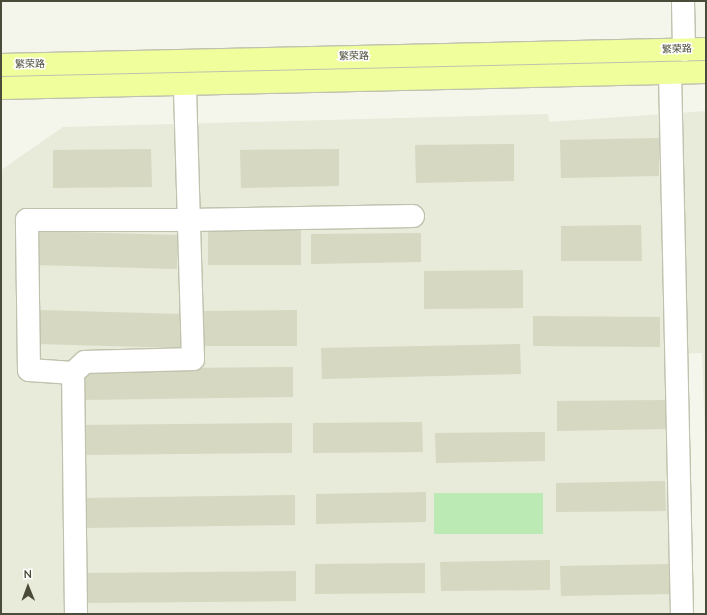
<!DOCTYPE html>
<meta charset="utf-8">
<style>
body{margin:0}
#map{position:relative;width:707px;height:615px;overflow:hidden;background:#f4f6ec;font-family:"Nunito Sans","Noto Sans SC",sans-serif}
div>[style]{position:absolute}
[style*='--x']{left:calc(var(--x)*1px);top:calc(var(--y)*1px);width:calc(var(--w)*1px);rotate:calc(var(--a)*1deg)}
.residential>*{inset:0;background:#e8eada}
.green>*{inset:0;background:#bbeab5}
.building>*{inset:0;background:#d7d8c1}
.roads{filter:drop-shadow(1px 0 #c0c2ae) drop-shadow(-1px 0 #c0c2ae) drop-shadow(0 1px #c0c2ae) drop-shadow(0 -1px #c0c2ae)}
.minor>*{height:22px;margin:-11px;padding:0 11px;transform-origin:11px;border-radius:11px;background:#fff}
.major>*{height:22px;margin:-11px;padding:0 11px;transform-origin:11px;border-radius:11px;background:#f0ff9c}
span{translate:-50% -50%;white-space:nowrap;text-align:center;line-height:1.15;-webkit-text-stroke:3px #fff;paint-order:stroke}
.street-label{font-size:10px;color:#4a4b39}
.frame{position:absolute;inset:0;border:2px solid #4a4b39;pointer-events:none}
.north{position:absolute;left:8px;top:567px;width:40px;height:40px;-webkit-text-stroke:3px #fff;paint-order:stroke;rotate:359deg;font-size:11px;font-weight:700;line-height:16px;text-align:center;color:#4a4b39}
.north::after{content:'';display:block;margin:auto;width:14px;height:18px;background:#4a4b39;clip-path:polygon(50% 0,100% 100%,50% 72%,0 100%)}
</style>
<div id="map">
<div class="residential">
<i style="clip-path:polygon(706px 111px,706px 465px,702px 353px,675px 354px,682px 614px,1px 614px,1px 170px,63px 127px,548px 114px,549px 122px)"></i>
</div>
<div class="green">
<i style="clip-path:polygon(434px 493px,543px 493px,543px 534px,434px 534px)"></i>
</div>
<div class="building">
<i style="clip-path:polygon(659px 138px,659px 176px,561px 178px,560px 140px)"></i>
<i style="clip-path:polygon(514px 144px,514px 181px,416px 183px,415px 145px)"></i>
<i style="clip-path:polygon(151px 149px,152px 187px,53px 188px,53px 150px)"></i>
<i style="clip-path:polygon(339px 149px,339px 186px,241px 188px,240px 150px)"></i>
<i style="clip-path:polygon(641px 225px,642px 261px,561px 261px,561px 226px)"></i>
<i style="clip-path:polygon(208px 229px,301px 229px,301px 265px,208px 265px)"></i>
<i style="clip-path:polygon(36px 231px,178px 235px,177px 269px,35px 265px)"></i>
<i style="clip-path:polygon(421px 233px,421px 262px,311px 264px,311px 234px)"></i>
<i style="clip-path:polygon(523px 270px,523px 308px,424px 309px,424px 271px)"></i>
<i style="clip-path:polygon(39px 310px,181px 314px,180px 348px,38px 344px)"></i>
<i style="clip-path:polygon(297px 310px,297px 346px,204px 346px,203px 311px)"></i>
<i style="clip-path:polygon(533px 316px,660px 317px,660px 347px,533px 346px)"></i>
<i style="clip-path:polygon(520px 344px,521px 374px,322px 379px,321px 348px)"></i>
<i style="clip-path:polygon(293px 367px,293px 397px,82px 400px,81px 369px)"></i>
<i style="clip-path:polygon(667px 400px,667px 429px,557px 431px,557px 401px)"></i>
<i style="clip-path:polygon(422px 422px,423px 452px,313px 453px,313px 423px)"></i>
<i style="clip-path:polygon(292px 423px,292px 453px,81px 455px,80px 425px)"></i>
<i style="clip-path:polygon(545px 432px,545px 461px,436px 463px,435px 433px)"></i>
<i style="clip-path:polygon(665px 481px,666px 511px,556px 512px,556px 483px)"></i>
<i style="clip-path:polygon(426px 492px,426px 522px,316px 524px,316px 494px)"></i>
<i style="clip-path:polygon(295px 495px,295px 525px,84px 528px,84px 498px)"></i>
<i style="clip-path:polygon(550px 560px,550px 590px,441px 591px,440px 562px)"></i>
<i style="clip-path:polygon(425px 563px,425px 593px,315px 594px,315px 564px)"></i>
<i style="clip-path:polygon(670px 564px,670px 594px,561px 596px,560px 566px)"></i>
<i style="clip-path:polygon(296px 571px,296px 601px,85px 603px,84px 573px)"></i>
</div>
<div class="roads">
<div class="minor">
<i style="--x:683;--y:1;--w:49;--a:88.8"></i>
<i style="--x:670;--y:73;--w:541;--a:88.73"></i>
<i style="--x:73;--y:373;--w:44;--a:-176.1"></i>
<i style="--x:29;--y:370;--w:150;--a:-90.8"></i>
<i style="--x:27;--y:220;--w:162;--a:0"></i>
<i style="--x:189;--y:220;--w:224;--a:-1"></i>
<i style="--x:76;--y:614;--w:241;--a:-90.7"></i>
<i style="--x:73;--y:373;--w:16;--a:-43"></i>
<i style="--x:85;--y:362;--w:108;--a:-1.6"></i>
<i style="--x:193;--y:359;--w:275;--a:-91.7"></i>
</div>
<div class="major">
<i style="--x:1;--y:65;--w:705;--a:-1.3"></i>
<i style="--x:1;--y:88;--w:705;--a:-1.3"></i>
</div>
</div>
<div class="street-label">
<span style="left:677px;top:50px;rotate:-2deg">繁荣路</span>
<span style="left:354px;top:57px;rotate:-1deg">繁荣路</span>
<span style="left:30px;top:65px;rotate:-1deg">繁荣路</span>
</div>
<div class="frame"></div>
<div class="north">N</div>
</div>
